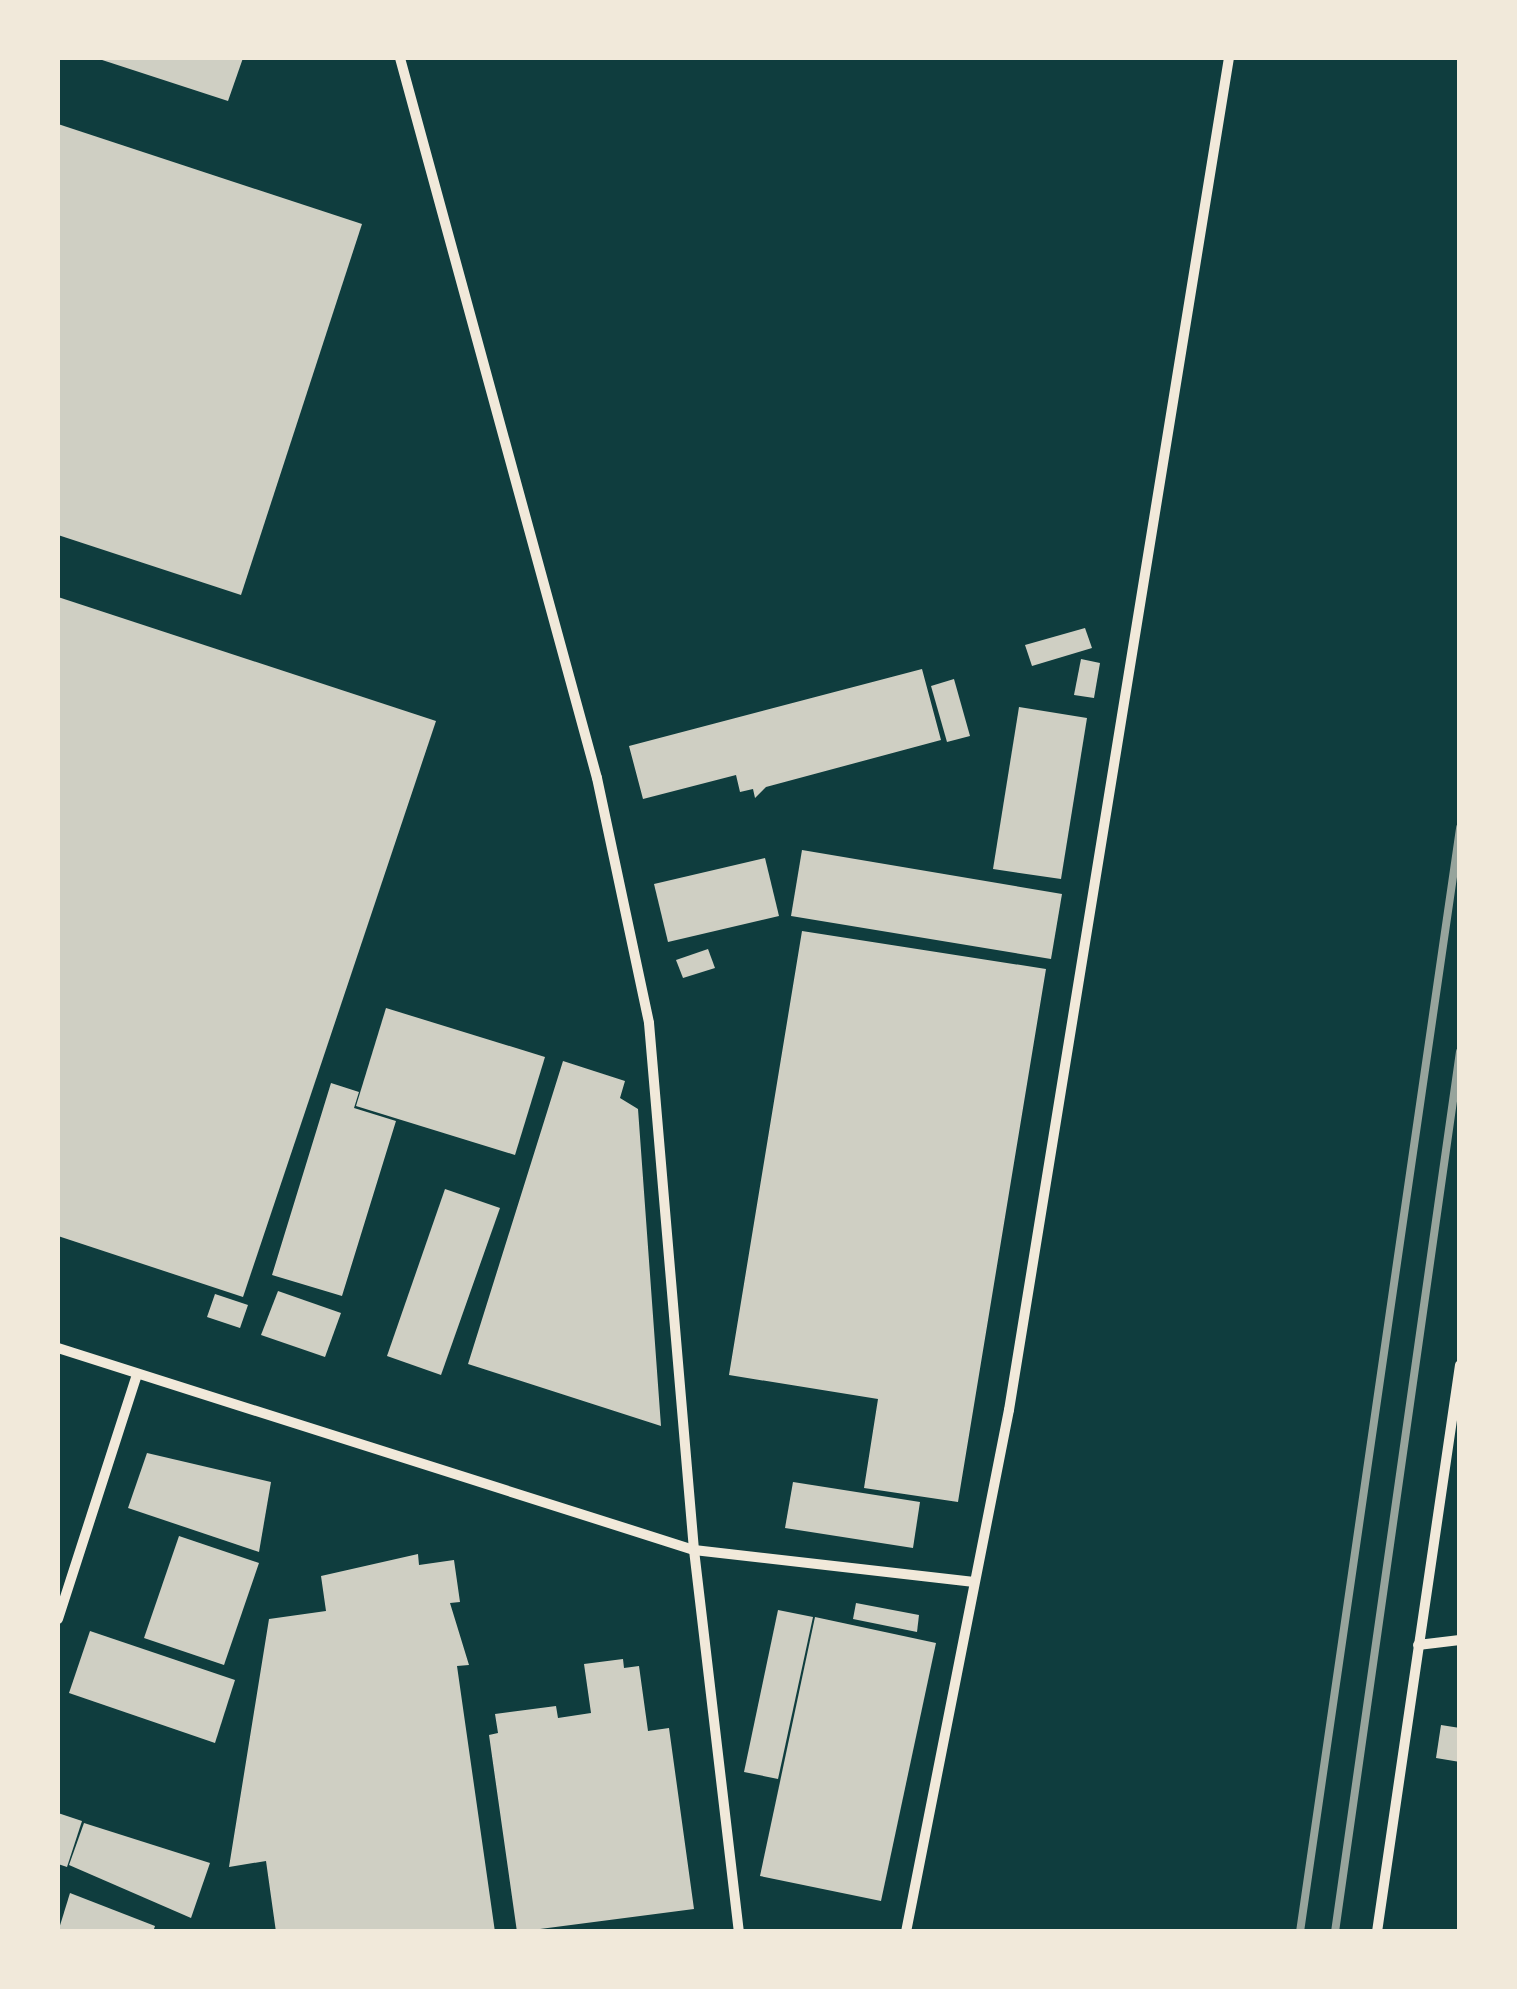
<!DOCTYPE html>
<style>
body{margin:0}
#map{position:relative;width:1517px;height:1989px;overflow:hidden;background:#0f3d3e;font-family:Lato,sans-serif}
div>[style]{position:absolute}
[style*='--x']{left:calc(var(--x)*1px);top:calc(var(--y)*1px);width:calc(var(--w)*1px);rotate:calc(var(--a)*1deg)}
.building>*{inset:0;background:#cfcfc3}
.minor>*{height:10px;margin:-5px;padding:0 5px;transform-origin:5px;border-radius:5px;background:#f1e9da}
.rail>*{height:8px;margin:-4px;padding:0 4px;transform-origin:4px;border-radius:4px;background:#97a49c}
span{translate:-50% -50%;white-space:nowrap;text-align:center;line-height:1.15;-webkit-text-stroke:10px #f1e9da;paint-order:stroke}
.frame{position:absolute;inset:0;border:60px solid #f1e9da;pointer-events:none}
</style>
<div id="map">
<div class="building">
<i style="clip-path:polygon(96px 58px,243px 58px,228px 101px)"></i>
<i style="clip-path:polygon(58px 124px,362px 224px,241px 595px,58px 535px)"></i>
<i style="clip-path:polygon(58px 597px,436px 721px,243px 1297px,58px 1236px)"></i>
<i style="clip-path:polygon(1085px 628px,1092px 648px,1032px 666px,1025px 645px)"></i>
<i style="clip-path:polygon(1081px 659px,1100px 663px,1094px 698px,1074px 695px)"></i>
<i style="clip-path:polygon(922px 669px,941px 740px,766px 787px,755px 798px,753px 789px,740px 792px,736px 775px,643px 799px,629px 746px)"></i>
<i style="clip-path:polygon(954px 679px,970px 736px,947px 742px,931px 686px)"></i>
<i style="clip-path:polygon(1019px 707px,1087px 718px,1061px 879px,993px 869px)"></i>
<i style="clip-path:polygon(802px 850px,1062px 894px,1051px 959px,791px 916px)"></i>
<i style="clip-path:polygon(765px 858px,779px 916px,668px 942px,654px 884px)"></i>
<i style="clip-path:polygon(802px 931px,1046px 969px,958px 1502px,864px 1488px,878px 1399px,729px 1375px)"></i>
<i style="clip-path:polygon(708px 949px,715px 968px,683px 978px,676px 960px)"></i>
<i style="clip-path:polygon(386px 1008px,545px 1057px,515px 1155px,356px 1106px)"></i>
<i style="clip-path:polygon(563px 1061px,625px 1081px,620px 1098px,638px 1109px,661px 1426px,468px 1364px)"></i>
<i style="clip-path:polygon(331px 1083px,359px 1092px,354px 1108px,396px 1121px,342px 1296px,272px 1275px)"></i>
<i style="clip-path:polygon(445px 1189px,500px 1208px,441px 1375px,387px 1356px)"></i>
<i style="clip-path:polygon(278px 1291px,341px 1313px,325px 1357px,261px 1335px)"></i>
<i style="clip-path:polygon(215px 1294px,248px 1305px,240px 1328px,207px 1317px)"></i>
<i style="clip-path:polygon(147px 1453px,271px 1482px,259px 1552px,128px 1508px)"></i>
<i style="clip-path:polygon(793px 1482px,920px 1502px,913px 1548px,785px 1528px)"></i>
<i style="clip-path:polygon(179px 1536px,259px 1563px,224px 1665px,144px 1638px)"></i>
<i style="clip-path:polygon(418px 1554px,419px 1565px,454px 1560px,460px 1602px,450px 1603px,469px 1665px,457px 1666px,495px 1932px,276px 1932px,266px 1861px,229px 1867px,269px 1619px,326px 1611px,321px 1576px)"></i>
<i style="clip-path:polygon(856px 1603px,919px 1615px,917px 1632px,853px 1619px)"></i>
<i style="clip-path:polygon(778px 1610px,813px 1617px,778px 1779px,744px 1772px)"></i>
<i style="clip-path:polygon(815px 1617px,936px 1643px,881px 1901px,760px 1876px)"></i>
<i style="clip-path:polygon(90px 1631px,235px 1680px,215px 1743px,69px 1693px)"></i>
<i style="clip-path:polygon(623px 1659px,624px 1668px,639px 1666px,648px 1731px,669px 1728px,694px 1909px,517px 1932px,489px 1735px,498px 1733px,495px 1714px,556px 1706px,558px 1718px,591px 1713px,584px 1664px)"></i>
<i style="clip-path:polygon(1441px 1725px,1460px 1728px,1460px 1762px,1436px 1758px)"></i>
<i style="clip-path:polygon(58px 1813px,82px 1821px,67px 1867px,58px 1864px)"></i>
<i style="clip-path:polygon(84px 1823px,210px 1863px,191px 1918px,69px 1865px)"></i>
<i style="clip-path:polygon(70px 1893px,155px 1926px,153px 1932px,58px 1932px)"></i>
</div>
<div class="minor">
<i style="--x:400;--y:58;--w:746;--a:74.7"></i>
<i style="--x:597;--y:778;--w:250;--a:78"></i>
<i style="--x:649;--y:1023;--w:529;--a:85.12"></i>
<i style="--x:694;--y:1550;--w:385;--a:83.3"></i>
<i style="--x:58;--y:1348;--w:667;--a:17.62"></i>
<i style="--x:694;--y:1550;--w:282;--a:6.5"></i>
<i style="--x:58;--y:1619;--w:257;--a:-72.1"></i>
<i style="--x:1418;--y:1645;--w:42;--a:-6.8"></i>
<i style="--x:906;--y:1932;--w:532;--a:-78.84"></i>
<i style="--x:1009;--y:1410;--w:1370;--a:-80.76"></i>
<i style="--x:1377;--y:1932;--w:573;--a:-81.67"></i>
</div>
<div class="rail">
<i style="--x:1300;--y:1932;--w:1116;--a:-81.75"></i>
<i style="--x:1335;--y:1932;--w:889;--a:-81.92"></i>
</div>
<div class="frame"></div>
</div>
